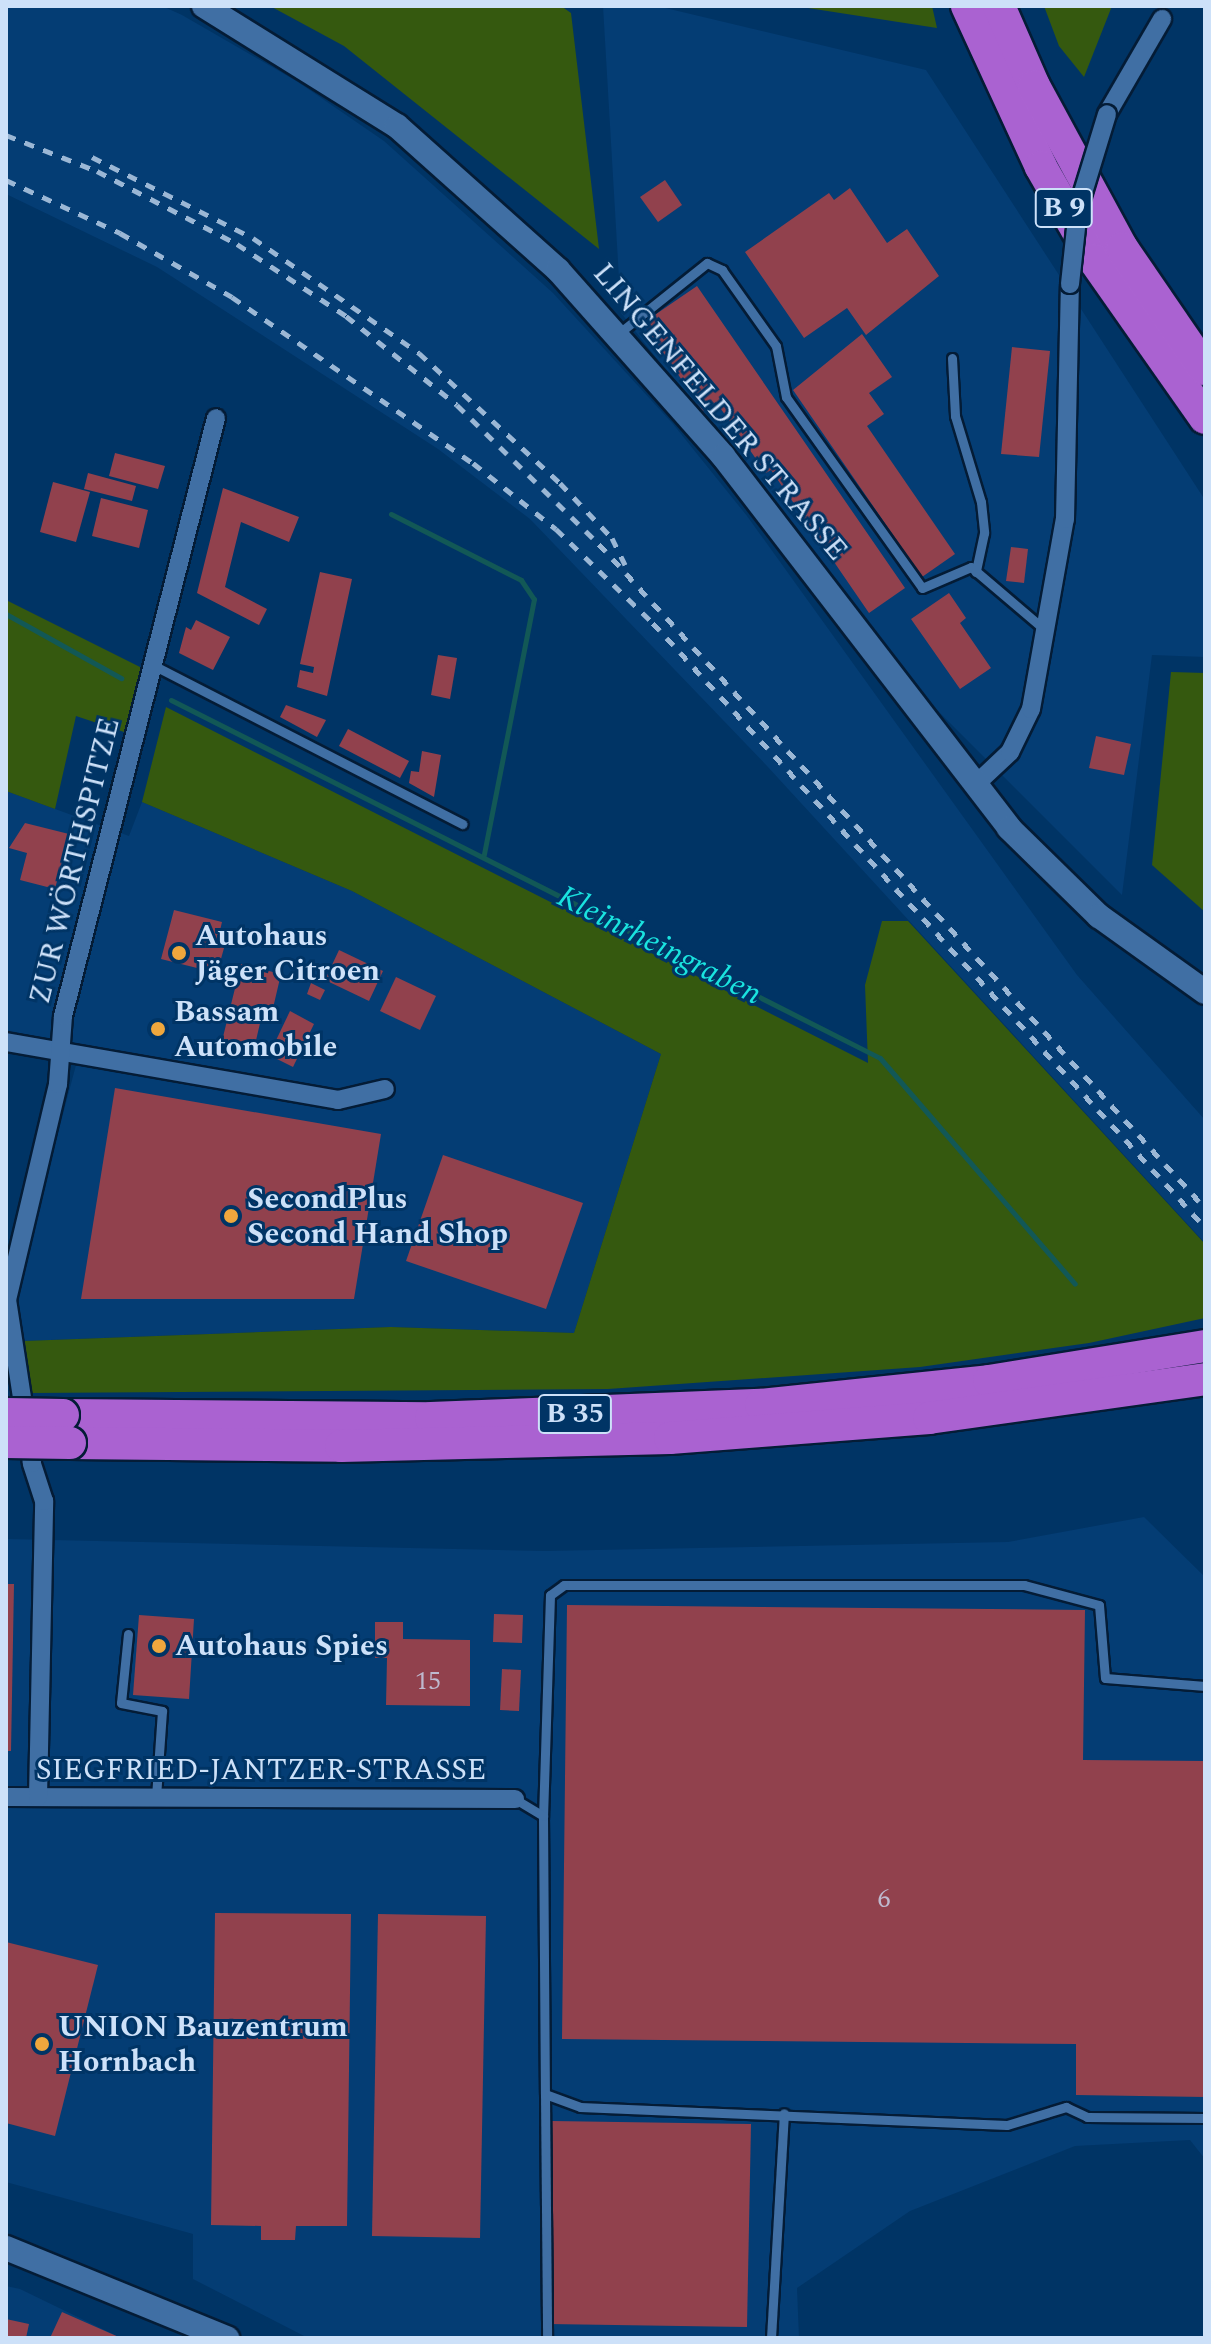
<!DOCTYPE html>
<meta charset="utf-8">
<style>
body{margin:0}
#map{position:relative;width:1211px;height:2344px;overflow:hidden;background:#003465;font-family:Spectral,serif}
div>[style]{position:absolute}
[style*='--x']{left:calc(var(--x)*1px);top:calc(var(--y)*1px);width:calc(var(--w)*1px);rotate:calc(var(--a)*1deg)}
.built>*{inset:0;background:#043d74}
.green>*{inset:0;background:#35590f}
.stream>*{height:5px;margin:-2.5px;padding:0 2.5px;transform-origin:2.5px;border-radius:2.5px;background:#125856}
.building>*{inset:0;background:#91414d}
.roads{filter:drop-shadow(2px 0 #041c36) drop-shadow(-2px 0 #041c36) drop-shadow(0 2px #041c36) drop-shadow(0 -2px #041c36)}
.lane>*{height:9px;margin:-4.5px;padding:0 4.5px;transform-origin:4.5px;border-radius:4.5px;background:#406fa4}
.street>*{height:18px;margin:-9px;padding:0 9px;transform-origin:9px;border-radius:9px;background:#406fa4}
.secondary>*{height:24px;margin:-12px;padding:0 12px;transform-origin:12px;border-radius:12px;background:#406fa4}
.highway>*{height:32px;margin:-16px;padding:0 16px;transform-origin:16px;border-radius:16px;background:#aa62d1}
.rail>*{height:5px;margin-top:-2.5px;transform-origin:0;background:repeating-linear-gradient(90deg,#9bb7d5 0 10px,transparent 0 20px)}
.bridges{filter:drop-shadow(2px 0 #041c36) drop-shadow(-2px 0 #041c36) drop-shadow(0 2px #041c36) drop-shadow(0 -2px #041c36)}
.street-bridge>*{height:18px;margin:-9px;padding:0 9px;transform-origin:9px;border-radius:9px;background:#406fa4}
.highway-bridge>*{height:32px;margin:-16px;padding:0 16px;transform-origin:16px;border-radius:16px;background:#aa62d1}
.dots>*{width:22px;height:22px;translate:-50% -50%;box-sizing:border-box;border:4px solid #003465;border-radius:50%}
span{translate:-50% -50%;white-space:nowrap;text-align:center;line-height:1.15;-webkit-text-stroke:6px #003465;paint-order:stroke}
.number-label{font-size:26px;color:#beb9ce}
.number-label span{-webkit-text-stroke-width:0}
.shield-label span{padding:2px 6px;background:#003465;border:2px solid;border-radius:6px;-webkit-text-stroke-width:0}
.shield-label{font-size:28px;color:#cde1f9;font-weight:700}
.street-label{font-size:30px;color:#cde1f9}
.poi-label{font-size:30px;color:#cde1f9;font-weight:700}
.left{translate:0 -50%;text-align:left}
.water-label{font-size:32px;color:#1ae3df;font-style:italic}
.frame{position:absolute;inset:0;border:8px solid #cde1f9;pointer-events:none}
</style>
<div id="map">
<div class="built">
<i style="clip-path:polygon(6px 6px,162px 6px,182px 15px,298px 82px,384px 141px,553px 293px,673px 424px,747px 516px,1077px 975px,1205px 1120px,1205px 1243px,767px 766px,530px 519px,438px 449px,157px 267px,6px 194px)"></i>
<i style="clip-path:polygon(603px 6px,657px 6px,926px 70px,1205px 500px,1205px 657px,1152px 655px,1122px 895px,915px 688px,621px 313px)"></i>
<i style="clip-path:polygon(6px 791px,129px 836px,142px 802px,352px 891px,661px 1054px,574px 1333px,391px 1327px,24px 1341px,15px 1296px,81px 1046px,6px 1030px)"></i>
<i style="clip-path:polygon(1144px 1517px,1205px 1577px,1205px 2159px,1190px 2140px,1075px 2146px,910px 2211px,797px 2288px,799px 2338px,308px 2338px,193px 2279px,193px 2234px,6px 2182px,6px 1539px,545px 1551px,1008px 1542px)"></i>
<i style="clip-path:polygon(6px 2286px,20px 2289px,121px 2338px,6px 2338px)"></i>
</div>
<div class="green">
<i style="clip-path:polygon(270px 6px,561px 6px,571px 13px,599px 249px,344px 46px)"></i>
<i style="clip-path:polygon(795px 6px,932px 6px,937px 28px)"></i>
<i style="clip-path:polygon(1044px 6px,1112px 6px,1084px 77px,1059px 46px)"></i>
<i style="clip-path:polygon(6px 600px,142px 668px,127px 733px,76px 716px,55px 809px,6px 791px)"></i>
<i style="clip-path:polygon(1171px 672px,1205px 673px,1205px 912px,1152px 865px)"></i>
<i style="clip-path:polygon(166px 707px,868px 1063px,865px 985px,882px 921px,908px 921px,1205px 1244px,1205px 1318px,1089px 1343px,920px 1367px,608px 1389px,30px 1393px,24px 1341px,391px 1327px,574px 1333px,661px 1054px,352px 891px,142px 802px)"></i>
</div>
<div class="stream">
<i style="--x:391;--y:514;--w:146;--a:26.9"></i>
<i style="--x:521;--y:580;--w:23;--a:56"></i>
<i style="--x:534;--y:599;--w:261;--a:101.1"></i>
<i style="--x:6;--y:614;--w:132;--a:29.1"></i>
<i style="--x:171;--y:700;--w:794;--a:26.79"></i>
<i style="--x:880;--y:1058;--w:298;--a:49.2"></i>
</div>
<div class="building">
<i style="clip-path:polygon(665px 180px,682px 205px,658px 222px,640px 197px)"></i>
<i style="clip-path:polygon(850px 188px,887px 243px,907px 229px,939px 276px,866px 335px,847px 308px,804px 338px,745px 252px,829px 193px,834px 200px)"></i>
<i style="clip-path:polygon(697px 286px,905px 588px,869px 613px,771px 470px,766px 473px,716px 402px,703px 411px,643px 323px)"></i>
<i style="clip-path:polygon(862px 334px,892px 377px,869px 393px,884px 414px,867px 426px,955px 554px,922px 577px,793px 390px)"></i>
<i style="clip-path:polygon(1012px 347px,1050px 351px,1039px 457px,1001px 454px)"></i>
<i style="clip-path:polygon(115px 453px,165px 466px,158px 489px,109px 476px)"></i>
<i style="clip-path:polygon(88px 473px,136px 486px,132px 501px,84px 489px)"></i>
<i style="clip-path:polygon(53px 482px,90px 492px,76px 542px,40px 532px)"></i>
<i style="clip-path:polygon(223px 488px,299px 517px,289px 542px,241px 522px,225px 587px,267px 609px,259px 625px,197px 593px)"></i>
<i style="clip-path:polygon(101px 498px,148px 510px,139px 548px,92px 536px)"></i>
<i style="clip-path:polygon(1011px 547px,1028px 549px,1024px 583px,1006px 581px)"></i>
<i style="clip-path:polygon(320px 572px,352px 579px,327px 696px,297px 687px,300px 670px,313px 673px,314px 667px,300px 664px)"></i>
<i style="clip-path:polygon(949px 593px,966px 618px,960px 623px,991px 668px,960px 689px,911px 619px)"></i>
<i style="clip-path:polygon(196px 620px,230px 637px,213px 670px,179px 653px,186px 627px,191px 630px)"></i>
<i style="clip-path:polygon(438px 655px,457px 658px,450px 699px,431px 695px)"></i>
<i style="clip-path:polygon(286px 705px,326px 720px,317px 737px,280px 717px)"></i>
<i style="clip-path:polygon(348px 729px,409px 761px,400px 778px,339px 746px)"></i>
<i style="clip-path:polygon(1096px 736px,1131px 744px,1124px 775px,1089px 768px)"></i>
<i style="clip-path:polygon(422px 751px,441px 755px,434px 797px,409px 783px,411px 771px,419px 772px)"></i>
<i style="clip-path:polygon(25px 823px,69px 834px,55px 889px,20px 880px,27px 853px,9px 848px)"></i>
<i style="clip-path:polygon(174px 910px,222px 922px,218px 939px,226px 941px,217px 973px,161px 959px)"></i>
<i style="clip-path:polygon(339px 950px,383px 971px,369px 1001px,325px 980px)"></i>
<i style="clip-path:polygon(241px 964px,281px 974px,270px 1021px,261px 1019px,254px 1049px,222px 1041px)"></i>
<i style="clip-path:polygon(396px 977px,436px 996px,420px 1030px,380px 1011px)"></i>
<i style="clip-path:polygon(311px 983px,325px 990px,320px 1000px,307px 994px)"></i>
<i style="clip-path:polygon(290px 1011px,314px 1024px,293px 1067px,269px 1055px)"></i>
<i style="clip-path:polygon(115px 1088px,381px 1134px,354px 1299px,81px 1299px)"></i>
<i style="clip-path:polygon(443px 1155px,583px 1203px,546px 1309px,406px 1261px)"></i>
<i style="clip-path:polygon(6px 1584px,14px 1584px,11px 1751px,6px 1751px)"></i>
<i style="clip-path:polygon(567px 1605px,1085px 1610px,1083px 1760px,1205px 1761px,1205px 2097px,1076px 2095px,1076px 2044px,562px 2039px)"></i>
<i style="clip-path:polygon(494px 1614px,523px 1615px,522px 1643px,493px 1642px)"></i>
<i style="clip-path:polygon(139px 1615px,194px 1619px,189px 1699px,133px 1695px)"></i>
<i style="clip-path:polygon(375px 1622px,403px 1622px,403px 1639px,470px 1640px,470px 1706px,386px 1705px,387px 1658px,375px 1658px)"></i>
<i style="clip-path:polygon(502px 1669px,521px 1670px,519px 1711px,500px 1710px)"></i>
<i style="clip-path:polygon(215px 1913px,351px 1914px,347px 2226px,296px 2226px,295px 2240px,261px 2240px,261px 2226px,211px 2225px)"></i>
<i style="clip-path:polygon(378px 1914px,486px 1916px,480px 2238px,372px 2236px)"></i>
<i style="clip-path:polygon(6px 1942px,98px 1965px,55px 2136px,6px 2123px)"></i>
<i style="clip-path:polygon(552px 2121px,751px 2124px,747px 2327px,548px 2324px)"></i>
<i style="clip-path:polygon(62px 2312px,121px 2338px,50px 2338px)"></i>
<i style="clip-path:polygon(6px 2319px,29px 2324px,26px 2338px,6px 2338px)"></i>
</div>
<div class="roads">
<div class="lane">
<i style="--x:618;--y:334;--w:114;--a:-38.6"></i>
<i style="--x:707;--y:263;--w:17;--a:25"></i>
<i style="--x:722;--y:270;--w:93;--a:54.6"></i>
<i style="--x:776;--y:346;--w:52;--a:78.9"></i>
<i style="--x:786;--y:397;--w:234;--a:54.5"></i>
<i style="--x:922;--y:588;--w:53;--a:-23.2"></i>
<i style="--x:971;--y:567;--w:97;--a:40.4"></i>
<i style="--x:952;--y:358;--w:58;--a:87"></i>
<i style="--x:955;--y:416;--w:90;--a:73.2"></i>
<i style="--x:981;--y:502;--w:31;--a:84"></i>
<i style="--x:984;--y:533;--w:40;--a:102"></i>
<i style="--x:153;--y:665;--w:348;--a:27.2"></i>
<i style="--x:128;--y:1634;--w:69;--a:95.8"></i>
<i style="--x:121;--y:1703;--w:42;--a:11"></i>
<i style="--x:162;--y:1711;--w:86;--a:94"></i>
<i style="--x:1205;--y:1686;--w:100;--a:-175.4"></i>
<i style="--x:1105;--y:1678;--w:73;--a:-94.7"></i>
<i style="--x:1099;--y:1605;--w:78;--a:-165.1"></i>
<i style="--x:1024;--y:1585;--w:460;--a:180"></i>
<i style="--x:564;--y:1585;--w:17;--a:144"></i>
<i style="--x:550;--y:1595;--w:221;--a:91.8"></i>
<i style="--x:543;--y:1816;--w:278;--a:89.6"></i>
<i style="--x:545;--y:2094;--w:37;--a:20"></i>
<i style="--x:580;--y:2107;--w:427;--a:2.4"></i>
<i style="--x:1007;--y:2125;--w:62;--a:-17"></i>
<i style="--x:1066;--y:2107;--w:23;--a:25"></i>
<i style="--x:1087;--y:2117;--w:118;--a:0.5"></i>
<i style="--x:515;--y:1799;--w:33;--a:31"></i>
<i style="--x:545;--y:2094;--w:244;--a:89.5"></i>
<i style="--x:771;--y:2338;--w:225;--a:-86.7"></i>
</div>
<div class="street">
<i style="--x:1107;--y:114;--w:110;--a:-59.9"></i>
<i style="--x:975;--y:785;--w:48;--a:-43.3"></i>
<i style="--x:1010;--y:752;--w:48;--a:-64"></i>
<i style="--x:1031;--y:709;--w:193;--a:-79.9"></i>
<i style="--x:1065;--y:519;--w:235;--a:-88.8"></i>
<i style="--x:6;--y:1042;--w:337;--a:9.9"></i>
<i style="--x:338;--y:1100;--w:48;--a:-13.2"></i>
<i style="--x:6;--y:1797;--w:509;--a:0.23"></i>
<i style="--x:38;--y:1797;--w:296;--a:-88.8"></i>
<i style="--x:44;--y:1501;--w:40;--a:-108"></i>
<i style="--x:32;--y:1463;--w:165;--a:-98.7"></i>
<i style="--x:7;--y:1300;--w:222;--a:-76.7"></i>
<i style="--x:58;--y:1084;--w:68;--a:-85.8"></i>
<i style="--x:63;--y:1016;--w:617;--a:-75.65"></i>
</div>
<div class="secondary">
<i style="--x:204;--y:6;--w:227;--a:31.9"></i>
<i style="--x:397;--y:126;--w:216;--a:41.8"></i>
<i style="--x:558;--y:270;--w:249;--a:48.4"></i>
<i style="--x:723;--y:456;--w:469;--a:52.4"></i>
<i style="--x:1009;--y:828;--w:126;--a:44.4"></i>
<i style="--x:1099;--y:916;--w:130;--a:35.6"></i>
<i style="--x:6;--y:2248;--w:239;--a:22.2"></i>
</div>
<div class="highway">
<i style="--x:967;--y:6;--w:177;--a:65.3"></i>
<i style="--x:1041;--y:167;--w:107;--a:60.3"></i>
<i style="--x:1094;--y:260;--w:193;--a:54.9"></i>
<i style="--x:999;--y:6;--w:87;--a:66.4"></i>
<i style="--x:1034;--y:86;--w:184;--a:61.5"></i>
<i style="--x:1122;--y:248;--w:147;--a:55.6"></i>
<i style="--x:63;--y:1415;--w:368;--a:0.5"></i>
<i style="--x:431;--y:1418;--w:330;--a:-2.3"></i>
<i style="--x:761;--y:1405;--w:229;--a:-6"></i>
<i style="--x:989;--y:1381;--w:219;--a:-9.2"></i>
<i style="--x:70;--y:1443;--w:271;--a:0.6"></i>
<i style="--x:341;--y:1446;--w:329;--a:-1.4"></i>
<i style="--x:670;--y:1438;--w:260;--a:-4.4"></i>
<i style="--x:929;--y:1418;--w:279;--a:-8"></i>
</div>
</div>
<div class="rail">
<i style="--x:6;--y:135;--w:98;--a:21.6"></i>
<i style="--x:97;--y:171;--w:158;--a:27.5"></i>
<i style="--x:237;--y:244;--w:131;--a:33.4"></i>
<i style="--x:346;--y:316;--w:142;--a:38.7"></i>
<i style="--x:457;--y:405;--w:199;--a:44.4"></i>
<i style="--x:599;--y:544;--w:899;--a:47.61"></i>
<i style="--x:92;--y:157;--w:180;--a:26.7"></i>
<i style="--x:253;--y:238;--w:202;--a:34.7"></i>
<i style="--x:419;--y:353;--w:192;--a:42.7"></i>
<i style="--x:560;--y:483;--w:76;--a:46.6"></i>
<i style="--x:612;--y:538;--w:30;--a:64"></i>
<i style="--x:6;--y:180;--w:126;--a:24.9"></i>
<i style="--x:120;--y:233;--w:129;--a:29.7"></i>
<i style="--x:232;--y:297;--w:293;--a:34.6"></i>
<i style="--x:473;--y:463;--w:106;--a:38.5"></i>
<i style="--x:556;--y:529;--w:135;--a:44.1"></i>
<i style="--x:653;--y:623;--w:818;--a:47.58"></i>
</div>
<div class="bridges">
<div class="street-bridge">
<i style="--x:1070;--y:284;--w:75;--a:-83.9"></i>
<i style="--x:1078;--y:209;--w:99;--a:-73"></i>
</div>
<div class="highway-bridge">
<i style="--x:6;--y:1414;--w:57;--a:1"></i>
<i style="--x:6;--y:1442;--w:64;--a:0.9"></i>
</div>
</div>
<div class="dots">
<i style="left:179px;top:953px;background:#efa73d"></i>
<i style="left:158px;top:1029px;background:#efa73d"></i>
<i style="left:231px;top:1216px;background:#efa73d"></i>
<i style="left:159px;top:1646px;background:#efa73d"></i>
<i style="left:42px;top:2044px;background:#efa73d"></i>
</div>
<div class="number-label">
<span style="left:428px;top:1682px">15</span>
<span style="left:884px;top:1900px">6</span>
</div>
<div class="shield-label">
<span style="left:1064px;top:208px">B 9</span>
<span style="left:575px;top:1414px">B 35</span>
</div>
<div class="street-label">
<span style="left:720px;top:412px;rotate:50deg">LINGENFELDER STRASSE</span>
<span style="left:75px;top:861px;rotate:-76deg">ZUR WÖRTHSPITZE</span>
<span style="left:261px;top:1770px">SIEGFRIED-JANTZER-STRASSE</span>
</div>
<div class="poi-label">
<span class="left" style="left:195px;top:953px">Autohaus<br>Jäger Citroen</span>
<span class="left" style="left:174px;top:1029px">Bassam<br>Automobile</span>
<span class="left" style="left:247px;top:1216px">SecondPlus<br>Second Hand Shop</span>
<span class="left" style="left:175px;top:1646px">Autohaus Spies</span>
<span class="left" style="left:58px;top:2044px">UNION Bauzentrum<br>Hornbach</span>
</div>
<div class="water-label">
<span style="left:659px;top:946px;rotate:27deg">Kleinrheingraben</span>
</div>
<div class="frame"></div>
</div>
